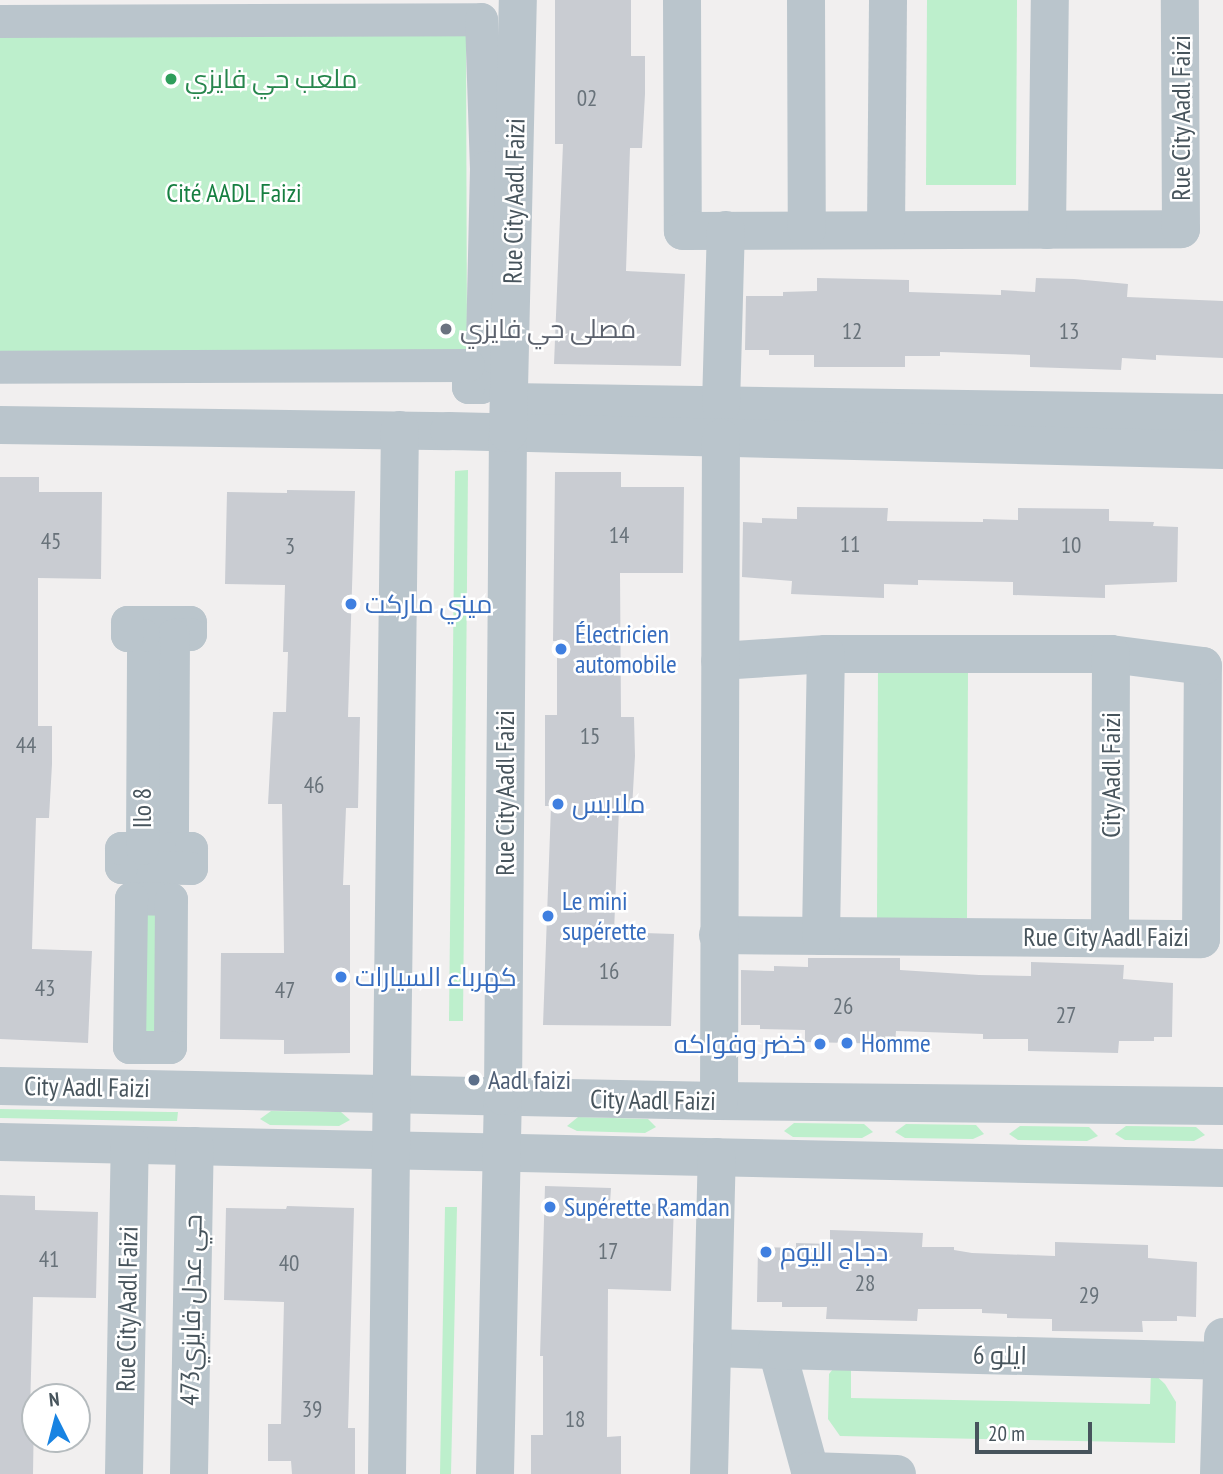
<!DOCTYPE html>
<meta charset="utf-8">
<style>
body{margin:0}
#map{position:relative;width:1223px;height:1474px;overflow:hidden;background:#f1efef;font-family:"PT Sans Narrow",Cairo,sans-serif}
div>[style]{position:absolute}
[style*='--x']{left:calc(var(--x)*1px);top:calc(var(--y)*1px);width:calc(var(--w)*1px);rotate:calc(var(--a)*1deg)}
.green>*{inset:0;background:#bdefcc}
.building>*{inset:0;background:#c9ccd2}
.pedestrian>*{height:33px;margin:-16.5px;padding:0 16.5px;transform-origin:16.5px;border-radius:16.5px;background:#bac5cc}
.minor>*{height:38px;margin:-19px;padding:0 19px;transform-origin:19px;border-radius:19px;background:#bac5cc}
.dots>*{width:19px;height:19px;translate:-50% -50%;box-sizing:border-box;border:4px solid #fff;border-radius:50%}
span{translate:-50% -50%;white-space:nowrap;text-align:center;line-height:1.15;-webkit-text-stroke:5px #fff;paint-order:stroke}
.number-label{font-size:23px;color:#68727a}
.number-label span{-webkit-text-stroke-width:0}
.leisure-label{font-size:26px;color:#27864d}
.left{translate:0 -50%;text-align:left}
.street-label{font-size:26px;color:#47545c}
.park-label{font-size:26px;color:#167f41}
.worship-label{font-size:26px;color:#5b616d}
.shop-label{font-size:26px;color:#366cbe}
.right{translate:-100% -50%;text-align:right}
.service-label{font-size:26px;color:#4e5e75}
.north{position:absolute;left:21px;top:1383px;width:70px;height:70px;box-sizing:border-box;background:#fff;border:2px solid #b5bbbe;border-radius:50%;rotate:354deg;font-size:19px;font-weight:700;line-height:28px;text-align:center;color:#47545c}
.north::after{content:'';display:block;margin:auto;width:24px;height:32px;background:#1883e2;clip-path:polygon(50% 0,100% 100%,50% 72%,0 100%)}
.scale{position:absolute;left:975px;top:1422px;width:117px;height:32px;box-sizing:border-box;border:4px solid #47545c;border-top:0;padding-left:9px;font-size:21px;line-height:24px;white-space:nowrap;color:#47545c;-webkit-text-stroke:5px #fff;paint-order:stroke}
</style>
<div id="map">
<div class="green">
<i style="clip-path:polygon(927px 0,1017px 0,1016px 185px,926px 185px)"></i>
<i style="clip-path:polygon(466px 34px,467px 351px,0 352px,0 35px)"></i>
<i style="clip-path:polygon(468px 470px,463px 1021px,449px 1021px,455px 471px)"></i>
<i style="clip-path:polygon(878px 667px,968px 667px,967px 918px,877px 918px)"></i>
<i style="clip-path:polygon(139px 906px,164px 906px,162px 1038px,137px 1037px)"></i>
<i style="clip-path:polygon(0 1109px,169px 1112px,178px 1112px,177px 1121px,154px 1121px,0 1118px)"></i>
<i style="clip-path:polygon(271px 1111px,341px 1112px,350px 1120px,339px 1126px,270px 1125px,260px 1119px)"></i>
<i style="clip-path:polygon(578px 1117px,648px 1119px,656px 1127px,645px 1133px,577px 1131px,567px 1126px)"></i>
<i style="clip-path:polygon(794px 1123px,864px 1124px,873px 1132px,862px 1138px,793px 1137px,784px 1131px)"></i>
<i style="clip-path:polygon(906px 1124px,976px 1125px,984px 1134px,973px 1139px,905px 1138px,895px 1132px)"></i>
<i style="clip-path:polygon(1020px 1126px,1089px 1127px,1098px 1136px,1087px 1141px,1018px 1140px,1009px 1134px)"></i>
<i style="clip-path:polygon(1126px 1126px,1196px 1127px,1205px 1135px,1194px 1141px,1125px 1140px,1115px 1134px)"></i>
<i style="clip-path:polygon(445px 1207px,457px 1207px,451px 1474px,440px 1474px)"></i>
<i style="clip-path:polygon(851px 1364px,851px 1398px,1150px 1404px,1151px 1371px,1165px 1384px,1176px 1402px,1175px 1443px,840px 1436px,828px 1419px,829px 1374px,833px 1369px)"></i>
</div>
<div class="building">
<i style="clip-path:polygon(555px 0,631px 0,631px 56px,645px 56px,645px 94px,642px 148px,630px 148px,626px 271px,685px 274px,681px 366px,554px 364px,563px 144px,555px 144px)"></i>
<i style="clip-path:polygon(817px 278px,909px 280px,909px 292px,1001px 295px,1001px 290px,1035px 292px,1036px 278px,1074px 279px,1128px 284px,1127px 297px,1223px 301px,1223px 358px,1156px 355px,1156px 360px,1122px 358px,1121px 370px,1030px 367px,1030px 355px,940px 352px,940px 356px,905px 356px,905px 367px,814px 367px,814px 355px,769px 355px,769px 350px,745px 350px,746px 296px,783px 296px,783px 292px,817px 291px)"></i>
<i style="clip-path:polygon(555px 472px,621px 472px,621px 487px,684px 487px,683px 573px,620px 573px,621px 717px,634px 717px,635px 756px,632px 809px,619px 809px,614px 932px,674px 934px,671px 1026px,543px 1025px,551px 806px,545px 806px,545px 715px,557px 715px,557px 641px,553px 641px)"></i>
<i style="clip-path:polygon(0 477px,39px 477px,39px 492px,102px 492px,101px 579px,38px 578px,38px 726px,52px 726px,52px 764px,49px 818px,36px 818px,32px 949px,92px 951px,88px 1043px,0 1039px)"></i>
<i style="clip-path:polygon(287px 490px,355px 491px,348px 717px,360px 717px,358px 808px,346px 808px,343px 885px,350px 885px,350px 1053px,284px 1054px,284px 1040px,220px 1039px,221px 953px,284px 953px,282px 804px,268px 804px,273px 712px,286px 712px,288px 652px,283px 652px,285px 585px,225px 584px,227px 492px,287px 493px)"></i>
<i style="clip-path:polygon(797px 507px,888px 508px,887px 521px,983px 522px,983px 519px,1018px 520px,1018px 508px,1109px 509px,1109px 521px,1154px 522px,1153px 526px,1178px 527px,1177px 582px,1105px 585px,1105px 598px,1013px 595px,1013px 582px,918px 580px,918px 585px,884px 584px,884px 598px,791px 594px,792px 581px,742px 577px,743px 522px,762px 523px,762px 518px,797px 519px)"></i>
<i style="clip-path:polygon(808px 958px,900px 958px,900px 970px,979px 975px,1031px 976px,1031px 962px,1124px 965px,1123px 979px,1173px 983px,1172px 1037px,1154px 1037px,1154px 1041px,1119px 1041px,1118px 1053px,1028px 1051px,1028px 1039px,983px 1039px,983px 1034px,896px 1031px,895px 1044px,805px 1042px,805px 1030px,760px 1029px,760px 1025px,741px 1025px,741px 970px,774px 971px,774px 966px,808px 967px)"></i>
<i style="clip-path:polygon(545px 1186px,611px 1188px,610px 1203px,674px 1204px,671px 1291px,608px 1289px,607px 1437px,621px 1436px,621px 1474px,531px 1474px,531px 1435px,543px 1435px,543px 1356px,540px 1356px)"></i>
<i style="clip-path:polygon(0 1195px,35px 1196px,35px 1210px,98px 1212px,96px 1298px,33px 1297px,30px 1412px,34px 1412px,33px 1474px,0 1474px)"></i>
<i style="clip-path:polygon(287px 1206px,354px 1208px,348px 1428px,355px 1428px,355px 1474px,292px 1474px,291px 1461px,268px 1461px,268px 1424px,281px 1424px,284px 1302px,224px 1300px,226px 1208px,286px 1209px)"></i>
<i style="clip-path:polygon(830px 1230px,923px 1233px,922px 1247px,954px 1247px,954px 1250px,972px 1253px,1055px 1256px,1055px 1242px,1148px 1245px,1148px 1258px,1197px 1262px,1196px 1317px,1177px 1316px,1177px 1321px,1142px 1321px,1143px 1332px,1052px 1331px,1052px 1319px,1007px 1318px,1007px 1314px,982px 1313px,982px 1309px,918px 1309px,917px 1321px,826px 1319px,827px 1307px,782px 1307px,782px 1302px,757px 1302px,758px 1247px,796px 1248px,796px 1243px,830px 1244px)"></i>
</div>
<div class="pedestrian">
<i style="--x:0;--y:21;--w:481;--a:-0.2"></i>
<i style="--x:481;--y:19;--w:148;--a:88.1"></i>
<i style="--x:486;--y:167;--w:220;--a:91.3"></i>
<i style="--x:481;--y:387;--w:13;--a:180"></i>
<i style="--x:468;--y:387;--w:22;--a:-90"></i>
<i style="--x:468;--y:365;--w:468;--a:179.8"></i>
<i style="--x:127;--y:622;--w:63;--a:0"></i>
<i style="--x:190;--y:622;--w:12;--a:90"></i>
<i style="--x:190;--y:634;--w:17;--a:177"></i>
<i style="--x:173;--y:635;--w:213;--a:90.3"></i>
<i style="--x:172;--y:848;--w:19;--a:0"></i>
<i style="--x:191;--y:848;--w:20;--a:90"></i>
<i style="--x:191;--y:868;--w:70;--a:-179.2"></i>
<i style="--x:121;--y:867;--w:19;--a:-90"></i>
<i style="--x:121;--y:848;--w:21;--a:0"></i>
<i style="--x:142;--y:848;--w:213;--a:-89.7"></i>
<i style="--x:143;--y:635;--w:16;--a:180"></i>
<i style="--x:127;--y:635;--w:13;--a:-90"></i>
<i style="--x:131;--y:898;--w:40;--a:1.4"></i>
<i style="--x:171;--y:899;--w:148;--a:90.4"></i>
<i style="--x:170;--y:1047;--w:41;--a:180"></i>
<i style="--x:129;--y:1047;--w:149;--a:-89.2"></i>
</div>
<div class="minor">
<i style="--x:682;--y:0;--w:231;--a:89.8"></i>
<i style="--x:683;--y:231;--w:498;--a:-0.2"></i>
<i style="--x:1181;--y:229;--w:229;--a:-90.3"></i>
<i style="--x:806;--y:0;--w:230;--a:89.8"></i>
<i style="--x:886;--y:230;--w:230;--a:-89.5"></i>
<i style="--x:1047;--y:230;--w:230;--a:-89.3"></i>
<i style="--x:509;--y:402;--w:714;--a:0.88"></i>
<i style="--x:721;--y:405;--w:175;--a:-88.4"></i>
<i style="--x:0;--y:425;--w:449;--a:0.8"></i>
<i style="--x:449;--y:431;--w:774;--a:1.41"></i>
<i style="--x:718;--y:935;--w:483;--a:0.5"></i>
<i style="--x:1201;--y:939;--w:273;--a:-89.6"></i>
<i style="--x:1203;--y:666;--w:93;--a:-172.6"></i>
<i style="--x:1111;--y:654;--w:285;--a:180"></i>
<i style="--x:826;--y:654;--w:106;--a:176.2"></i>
<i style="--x:821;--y:936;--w:282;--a:-89"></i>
<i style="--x:1110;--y:938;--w:284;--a:-89.8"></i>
<i style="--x:0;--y:1086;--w:719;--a:1.2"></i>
<i style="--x:719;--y:1101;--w:504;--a:0.57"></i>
<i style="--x:719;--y:1101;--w:663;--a:-89.83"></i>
<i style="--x:0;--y:1142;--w:1223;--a:1.22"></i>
<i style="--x:712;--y:1348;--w:65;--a:1.8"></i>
<i style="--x:777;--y:1350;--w:125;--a:74.7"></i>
<i style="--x:810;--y:1471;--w:87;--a:2"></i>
<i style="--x:777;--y:1350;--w:445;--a:1.4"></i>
<i style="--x:124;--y:1474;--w:329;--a:-89"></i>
<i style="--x:189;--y:1474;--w:328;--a:-89"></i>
<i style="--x:387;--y:1474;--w:1044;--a:-89.29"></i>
<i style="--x:495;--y:1474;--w:378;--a:-88.8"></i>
<i style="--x:503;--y:1096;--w:663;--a:-89.57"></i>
<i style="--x:508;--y:433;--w:433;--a:-88.7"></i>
<i style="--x:709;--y:1474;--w:317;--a:-88.6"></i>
<i style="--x:1219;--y:1474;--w:137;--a:-88.3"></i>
</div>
<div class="dots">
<i style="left:171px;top:79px;background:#2e9e5b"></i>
<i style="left:446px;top:329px;background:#6b7280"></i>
<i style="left:351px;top:604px;background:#3f7fe0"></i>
<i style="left:561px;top:649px;background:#3f7fe0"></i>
<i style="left:558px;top:804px;background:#3f7fe0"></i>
<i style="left:548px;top:916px;background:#3f7fe0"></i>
<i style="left:341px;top:977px;background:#3f7fe0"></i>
<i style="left:847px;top:1043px;background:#3f7fe0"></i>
<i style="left:820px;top:1044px;background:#3f7fe0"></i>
<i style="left:474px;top:1080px;background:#5c6f8a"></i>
<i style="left:550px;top:1207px;background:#3f7fe0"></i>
<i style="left:766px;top:1252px;background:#3f7fe0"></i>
</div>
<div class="number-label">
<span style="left:587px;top:98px">02</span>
<span style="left:852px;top:331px">12</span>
<span style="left:1069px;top:331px">13</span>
<span style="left:619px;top:535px">14</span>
<span style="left:51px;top:541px">45</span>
<span style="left:850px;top:544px">11</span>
<span style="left:1071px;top:545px">10</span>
<span style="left:290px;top:546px">3</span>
<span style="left:590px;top:736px">15</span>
<span style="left:26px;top:745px">44</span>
<span style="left:314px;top:785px">46</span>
<span style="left:609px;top:971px">16</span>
<span style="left:45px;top:988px">43</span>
<span style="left:285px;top:990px">47</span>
<span style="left:843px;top:1006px">26</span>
<span style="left:1066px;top:1015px">27</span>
<span style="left:608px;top:1251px">17</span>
<span style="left:49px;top:1259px">41</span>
<span style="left:289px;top:1263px">40</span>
<span style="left:865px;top:1283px">28</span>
<span style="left:1089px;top:1295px">29</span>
<span style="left:312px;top:1409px">39</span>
<span style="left:575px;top:1419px">18</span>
</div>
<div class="leisure-label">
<span class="left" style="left:185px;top:79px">ملعب حي فايزي</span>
</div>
<div class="street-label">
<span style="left:1181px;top:118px;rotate:-90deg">Rue City Aadl Faizi</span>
<span style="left:514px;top:201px;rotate:-89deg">Rue City Aadl Faizi</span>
<span style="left:1111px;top:775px;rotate:-90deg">City Aadl Faizi</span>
<span style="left:505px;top:793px;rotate:-90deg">Rue City Aadl Faizi</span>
<span style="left:142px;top:808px;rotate:-90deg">Ilo 8</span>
<span style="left:1106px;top:937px">Rue City Aadl Faizi</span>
<span style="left:87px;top:1087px;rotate:1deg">City Aadl Faizi</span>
<span style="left:653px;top:1100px;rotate:1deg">City Aadl Faizi</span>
<span style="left:127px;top:1309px;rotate:-89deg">Rue City Aadl Faizi</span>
<span style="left:191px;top:1310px;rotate:-89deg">473حي عدل فايزي</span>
<span style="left:1000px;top:1355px;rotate:1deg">ايلو 6</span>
</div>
<div class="park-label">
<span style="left:234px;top:193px">Cité AADL Faizi</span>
</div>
<div class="worship-label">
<span class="left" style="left:460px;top:329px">مصلى حي فايزي</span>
</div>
<div class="shop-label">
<span class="left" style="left:365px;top:604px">ميني ماركت</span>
<span class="left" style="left:575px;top:649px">Électricien<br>automobile</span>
<span class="left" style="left:572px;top:804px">ملابس</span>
<span class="left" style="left:562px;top:916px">Le mini<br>supérette</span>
<span class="left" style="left:355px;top:977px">كهرباء السيارات</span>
<span class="left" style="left:861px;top:1043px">Homme</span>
<span class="right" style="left:806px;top:1044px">خضر وفواكه</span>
<span class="left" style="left:564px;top:1207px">Supérette Ramdan</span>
<span class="left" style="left:780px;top:1252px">دجاج اليوم</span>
</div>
<div class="service-label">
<span class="left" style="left:488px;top:1080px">Aadl faizi</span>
</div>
<div class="north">N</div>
<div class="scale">20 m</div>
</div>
